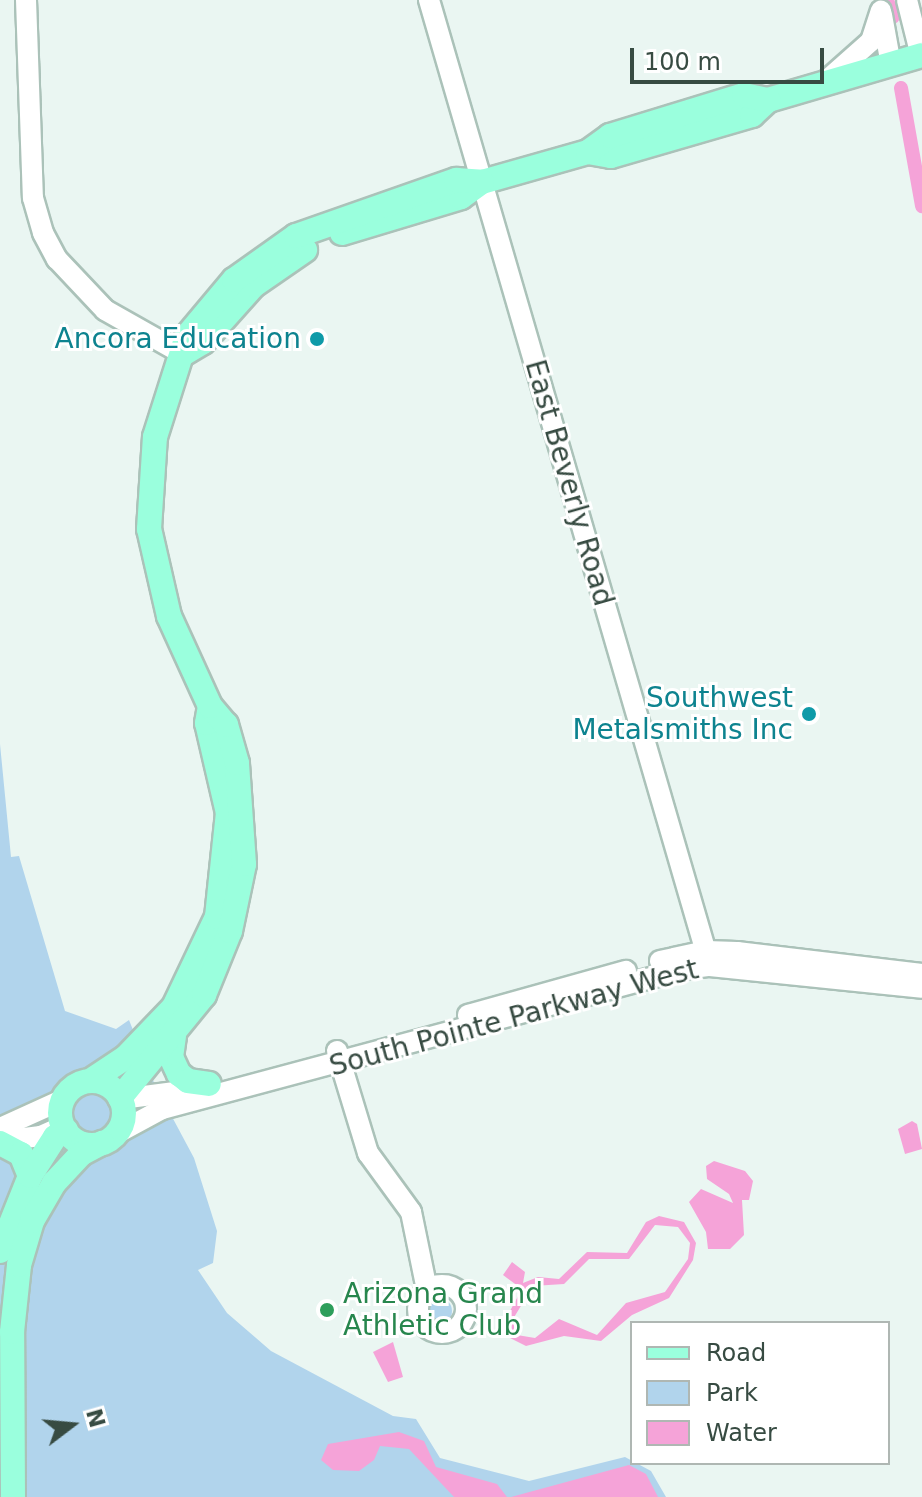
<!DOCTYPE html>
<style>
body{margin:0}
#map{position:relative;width:922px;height:1497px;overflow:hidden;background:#eaf6f2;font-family:"DejaVu Sans",sans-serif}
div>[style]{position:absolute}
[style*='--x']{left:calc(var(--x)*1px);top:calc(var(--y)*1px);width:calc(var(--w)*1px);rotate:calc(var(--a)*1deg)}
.green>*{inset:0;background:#b1d4ec}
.round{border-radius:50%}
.water>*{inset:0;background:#f5a3d8}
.canal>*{height:14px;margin:-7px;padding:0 7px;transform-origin:7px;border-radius:7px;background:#f5a3d8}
.roads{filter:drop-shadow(2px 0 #abc2b9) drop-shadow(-2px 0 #abc2b9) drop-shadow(0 2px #abc2b9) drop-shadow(0 -2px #abc2b9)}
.minor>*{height:20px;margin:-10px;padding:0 10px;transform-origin:10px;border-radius:10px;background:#fff}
.minor>.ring{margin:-10px;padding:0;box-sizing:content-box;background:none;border:20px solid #fff;border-radius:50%}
.major>*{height:24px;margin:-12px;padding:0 12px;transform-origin:12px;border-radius:12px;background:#9affdd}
.major>.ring{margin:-12px;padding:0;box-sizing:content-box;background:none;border:24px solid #9affdd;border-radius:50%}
.dots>*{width:22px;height:22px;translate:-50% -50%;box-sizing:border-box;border:4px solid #fff;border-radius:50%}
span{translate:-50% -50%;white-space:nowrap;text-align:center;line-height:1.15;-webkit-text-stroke:6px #fff;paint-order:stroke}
.culture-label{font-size:28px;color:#0d838f}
.right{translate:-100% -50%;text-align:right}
.street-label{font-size:28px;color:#374b42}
.leisure-label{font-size:28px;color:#27864d}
.left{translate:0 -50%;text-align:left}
.legend{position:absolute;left:630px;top:1321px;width:260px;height:144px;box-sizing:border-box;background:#fff;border:2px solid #afb7b3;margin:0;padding:10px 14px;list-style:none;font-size:24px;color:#374b42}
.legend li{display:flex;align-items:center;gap:16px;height:40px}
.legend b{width:40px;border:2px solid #afb7b3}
.north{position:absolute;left:32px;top:1385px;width:80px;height:80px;-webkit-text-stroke:6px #fff;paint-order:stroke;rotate:74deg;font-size:22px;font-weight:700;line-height:32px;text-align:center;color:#374b42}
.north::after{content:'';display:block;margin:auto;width:28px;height:36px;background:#374b42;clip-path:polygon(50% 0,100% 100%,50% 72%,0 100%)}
.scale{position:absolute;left:630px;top:48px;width:194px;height:36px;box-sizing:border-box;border:4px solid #374b42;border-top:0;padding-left:10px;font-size:24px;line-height:28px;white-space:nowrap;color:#374b42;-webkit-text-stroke:6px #fff;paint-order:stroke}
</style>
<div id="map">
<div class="green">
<i style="clip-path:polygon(0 744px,11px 857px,19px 856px,65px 1011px,116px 1029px,129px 1020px,155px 1085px,194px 1158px,217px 1231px,213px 1263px,198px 1270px,227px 1313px,271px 1351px,393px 1416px,416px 1419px,440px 1458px,529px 1481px,625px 1457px,651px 1471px,666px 1497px,0 1497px)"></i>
<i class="round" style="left:426px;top:1298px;width:26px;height:26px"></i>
</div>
<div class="water">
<i style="clip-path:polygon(912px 1121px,917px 1124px,922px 1149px,905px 1154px,898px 1129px)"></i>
<i style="clip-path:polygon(714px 1161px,745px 1171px,753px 1181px,749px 1200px,742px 1200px,744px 1235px,730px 1249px,708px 1249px,706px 1232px,689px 1202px,701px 1189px,733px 1203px,729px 1194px,707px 1179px,706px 1166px)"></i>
<i style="clip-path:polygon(evenodd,659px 1216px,684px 1222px,696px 1243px,693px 1260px,669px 1298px,632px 1315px,601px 1341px,564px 1336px,526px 1346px,510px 1338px,506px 1318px,522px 1289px,503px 1275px,512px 1262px,525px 1272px,523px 1283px,538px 1277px,559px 1279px,587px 1252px,627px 1253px,646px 1222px,659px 1216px,655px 1225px,678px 1227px,690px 1243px,688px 1259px,665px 1292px,626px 1303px,597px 1335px,559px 1319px,535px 1338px,517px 1335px,513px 1319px,533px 1286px,564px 1284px,589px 1259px,629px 1259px,655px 1225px)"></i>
<i style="clip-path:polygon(393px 1342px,403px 1377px,388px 1382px,373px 1352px)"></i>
<i style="clip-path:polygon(399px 1432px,424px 1441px,436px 1467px,497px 1484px,507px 1497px,454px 1497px,409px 1449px,380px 1446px,374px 1460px,359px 1471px,333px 1470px,321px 1460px,328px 1444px)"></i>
<i style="clip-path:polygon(629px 1465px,646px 1474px,658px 1497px,511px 1497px)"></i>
</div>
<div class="canal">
<i style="--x:887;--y:0;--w:18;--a:71"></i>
<i style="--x:901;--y:88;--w:120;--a:79.9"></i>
</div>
<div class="roads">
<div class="minor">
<i style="--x:26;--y:0;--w:198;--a:88"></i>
<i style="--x:33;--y:198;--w:36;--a:74"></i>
<i style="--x:43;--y:233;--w:30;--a:62"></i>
<i style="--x:57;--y:259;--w:70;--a:46.7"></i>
<i style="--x:105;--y:310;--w:90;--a:29.4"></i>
<i style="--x:429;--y:0;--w:1006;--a:73.78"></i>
<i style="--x:907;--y:0;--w:58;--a:76"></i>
<i style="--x:882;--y:15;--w:51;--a:79.8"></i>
<i style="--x:826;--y:81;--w:60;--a:-41.6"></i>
<i style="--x:871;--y:41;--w:32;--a:-72"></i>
<i style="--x:660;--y:961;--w:47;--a:-12.3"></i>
<i style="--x:706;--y:951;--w:31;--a:2"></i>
<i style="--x:737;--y:952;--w:186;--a:6.8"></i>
<i style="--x:468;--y:1015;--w:164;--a:-15.6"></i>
<i style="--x:337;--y:1051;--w:107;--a:73.1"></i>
<i style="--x:368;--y:1153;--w:73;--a:53.9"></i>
<i style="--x:411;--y:1212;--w:80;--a:78.4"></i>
<i style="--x:121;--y:1099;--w:70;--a:-7.4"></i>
<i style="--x:0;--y:1128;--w:70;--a:-24.4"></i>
<i style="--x:116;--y:1134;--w:52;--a:-28.5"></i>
<i style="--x:162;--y:1109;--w:540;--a:-15.01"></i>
<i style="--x:684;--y:969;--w:26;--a:-7"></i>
<i style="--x:710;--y:966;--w:213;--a:5.9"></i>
<i style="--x:0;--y:1141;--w:41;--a:-7"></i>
<i style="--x:41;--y:1136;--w:24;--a:-24"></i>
<i class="ring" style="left:418px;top:1285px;width:28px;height:28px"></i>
</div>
<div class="major">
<i style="--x:588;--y:152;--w:23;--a:10"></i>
<i style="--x:611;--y:156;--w:147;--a:-16.2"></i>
<i style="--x:752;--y:115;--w:22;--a:-43"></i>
<i style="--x:768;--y:100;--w:160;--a:-16.3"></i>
<i style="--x:342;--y:233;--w:124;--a:-16.8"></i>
<i style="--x:461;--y:197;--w:26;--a:-36"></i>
<i style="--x:482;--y:182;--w:110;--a:-15.8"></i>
<i style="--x:588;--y:152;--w:27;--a:-36"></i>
<i style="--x:610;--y:136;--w:140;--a:-17"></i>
<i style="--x:744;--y:95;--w:25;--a:12"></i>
<i style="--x:183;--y:354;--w:23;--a:-31"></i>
<i style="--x:203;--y:342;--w:76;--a:-48.2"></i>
<i style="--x:254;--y:285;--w:62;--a:-34.5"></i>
<i style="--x:174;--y:1036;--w:21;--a:98"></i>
<i style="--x:171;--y:1057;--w:19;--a:65"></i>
<i style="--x:179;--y:1074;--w:11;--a:38"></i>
<i style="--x:188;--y:1081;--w:21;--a:8"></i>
<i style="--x:90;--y:1081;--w:43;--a:-33.7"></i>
<i style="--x:126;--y:1057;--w:69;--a:-46.2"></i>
<i style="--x:174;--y:1007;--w:100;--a:-64.5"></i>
<i style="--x:217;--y:917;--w:105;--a:-84"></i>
<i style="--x:228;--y:813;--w:92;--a:-103.1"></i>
<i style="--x:207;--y:723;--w:17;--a:-80"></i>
<i class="ring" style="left:60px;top:1081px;width:40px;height:40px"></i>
<i style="--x:120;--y:1098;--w:133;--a:-50.8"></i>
<i style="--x:204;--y:995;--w:69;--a:-67.9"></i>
<i style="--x:230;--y:931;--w:68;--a:-78.2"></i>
<i style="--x:244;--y:864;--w:101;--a:-94"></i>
<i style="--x:237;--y:763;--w:40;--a:-106"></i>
<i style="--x:226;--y:725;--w:25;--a:-130"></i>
<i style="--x:210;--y:706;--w:99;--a:-114.5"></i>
<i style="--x:169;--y:616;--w:89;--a:-102.9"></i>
<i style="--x:149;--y:529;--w:92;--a:-86.3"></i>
<i style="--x:155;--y:437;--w:106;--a:-72.4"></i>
<i style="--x:187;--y:336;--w:73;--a:-50"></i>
<i style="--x:234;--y:280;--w:76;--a:-35.4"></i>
<i style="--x:296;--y:236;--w:170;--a:-19.3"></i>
<i style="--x:456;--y:180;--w:26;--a:4"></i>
<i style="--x:0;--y:1143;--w:24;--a:28"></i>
<i style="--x:21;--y:1154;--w:24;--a:68"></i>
<i style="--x:0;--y:1251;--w:81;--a:-68.2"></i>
<i style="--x:30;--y:1176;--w:46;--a:-57.3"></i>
<i style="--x:55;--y:1137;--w:13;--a:-32"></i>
<i style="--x:13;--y:1497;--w:165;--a:-90.3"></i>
<i style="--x:12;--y:1332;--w:67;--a:-84"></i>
<i style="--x:19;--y:1265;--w:46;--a:-73.5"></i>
<i style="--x:32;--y:1221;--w:44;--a:-59.9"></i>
<i style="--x:54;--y:1183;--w:40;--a:-47"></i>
<i style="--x:81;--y:1154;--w:24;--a:-28"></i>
</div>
</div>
<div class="dots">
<i style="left:317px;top:339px;background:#0f9aa8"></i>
<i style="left:809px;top:714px;background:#0f9aa8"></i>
<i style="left:327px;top:1310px;background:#2e9e5b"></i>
</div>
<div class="culture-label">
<span class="right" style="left:301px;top:339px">Ancora Education</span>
<span class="right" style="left:793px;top:714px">Southwest<br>Metalsmiths Inc</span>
</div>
<div class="street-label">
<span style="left:569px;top:483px;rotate:74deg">East Beverly Road</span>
<span style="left:514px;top:1018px;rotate:-15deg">South Pointe Parkway West</span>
</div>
<div class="leisure-label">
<span class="left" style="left:343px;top:1310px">Arizona Grand<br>Athletic Club</span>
</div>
<ul class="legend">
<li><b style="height:10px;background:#9affdd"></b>Road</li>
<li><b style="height:22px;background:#b1d4ec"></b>Park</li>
<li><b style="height:22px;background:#f5a3d8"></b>Water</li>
</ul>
<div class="north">N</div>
<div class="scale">100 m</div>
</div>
